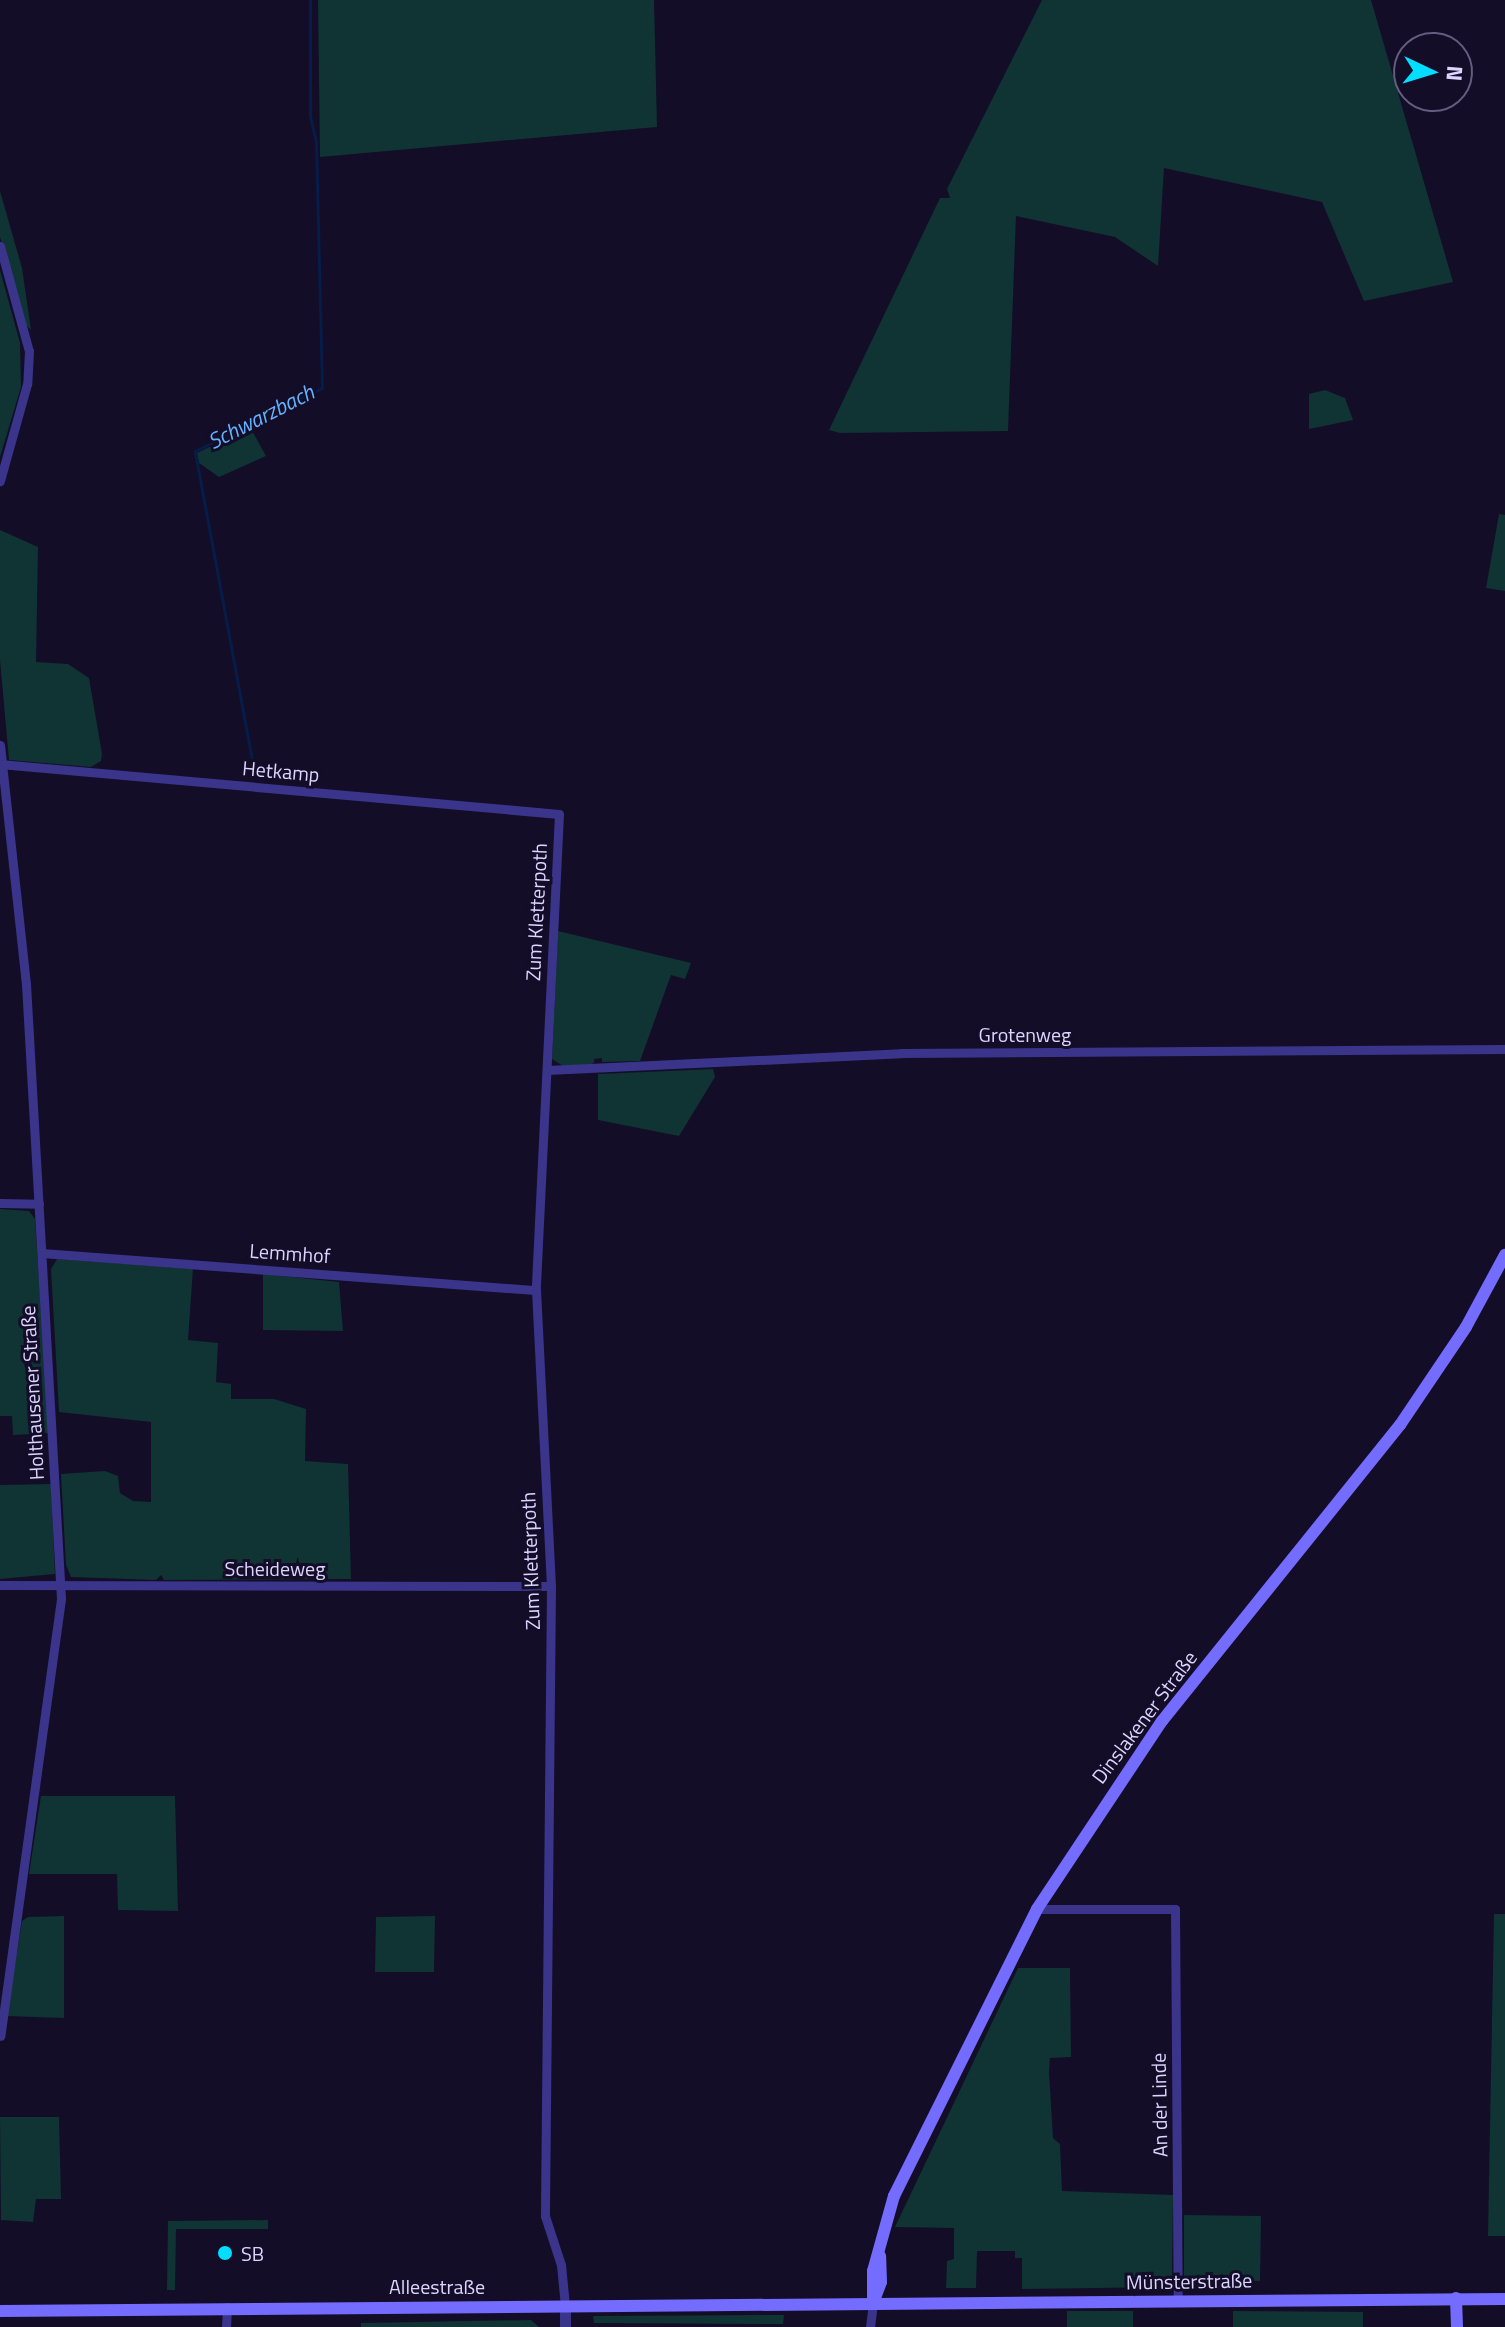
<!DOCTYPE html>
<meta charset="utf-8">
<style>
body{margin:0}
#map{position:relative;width:1505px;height:2327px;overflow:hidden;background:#130d28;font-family:"Titillium Web",sans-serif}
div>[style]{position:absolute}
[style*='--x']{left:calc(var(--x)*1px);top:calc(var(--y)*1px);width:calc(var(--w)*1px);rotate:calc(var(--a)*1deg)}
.green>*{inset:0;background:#103333}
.stream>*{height:3px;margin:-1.5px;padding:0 1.5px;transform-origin:1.5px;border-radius:1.5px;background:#061c49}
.minor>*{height:9px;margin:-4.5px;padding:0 4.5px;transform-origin:4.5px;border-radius:4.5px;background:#3a358b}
.tertiary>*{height:11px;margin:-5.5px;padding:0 5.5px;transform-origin:5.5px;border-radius:5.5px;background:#3a358b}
.secondary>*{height:12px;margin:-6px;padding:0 6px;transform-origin:6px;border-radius:6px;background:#746cff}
.dots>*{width:22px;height:22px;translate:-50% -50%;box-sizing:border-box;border:4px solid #130d28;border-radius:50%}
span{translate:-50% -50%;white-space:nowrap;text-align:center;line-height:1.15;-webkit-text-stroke:6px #130d28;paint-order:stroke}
.street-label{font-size:20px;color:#dbd5ff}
.poi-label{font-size:20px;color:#dbd5ff}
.left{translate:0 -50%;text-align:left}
.water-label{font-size:22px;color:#63b2ff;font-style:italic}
.north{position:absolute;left:1393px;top:32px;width:80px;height:80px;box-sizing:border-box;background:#130d28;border:2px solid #635d7e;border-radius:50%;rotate:94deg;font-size:22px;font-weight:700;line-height:32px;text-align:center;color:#dbd5ff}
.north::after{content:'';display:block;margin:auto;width:28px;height:36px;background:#01deff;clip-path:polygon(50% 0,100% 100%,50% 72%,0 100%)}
</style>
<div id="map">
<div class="green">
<i style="clip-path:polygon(318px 0,654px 0,657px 127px,320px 157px)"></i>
<i style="clip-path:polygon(1042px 0,1371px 0,1453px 282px,1364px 301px,1322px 202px,1164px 168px,1158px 266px,1115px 237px,1016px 216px,1008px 431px,840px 433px,829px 430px,940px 198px,950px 198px,947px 189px)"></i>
<i style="clip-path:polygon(0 191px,22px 268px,31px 330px,24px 323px,0 237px)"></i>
<i style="clip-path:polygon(0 270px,20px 343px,21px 387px,0 457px)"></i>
<i style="clip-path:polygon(1325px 390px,1345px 398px,1353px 420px,1309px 429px,1309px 394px)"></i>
<i style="clip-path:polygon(250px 427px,266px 456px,219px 477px,199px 463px,197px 453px)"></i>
<i style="clip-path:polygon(1499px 514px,1505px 515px,1505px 591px,1486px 588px)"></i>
<i style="clip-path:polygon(0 530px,38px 547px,36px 662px,68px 664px,89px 678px,102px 754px,101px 761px,91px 767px,9px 760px,0 660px)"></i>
<i style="clip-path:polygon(558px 931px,691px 963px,685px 979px,671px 975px,640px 1061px,602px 1062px,602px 1058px,594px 1059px,594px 1063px,587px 1065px,563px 1066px,552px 1059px)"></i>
<i style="clip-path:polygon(713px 1069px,715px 1077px,679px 1136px,598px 1120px,598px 1074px)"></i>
<i style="clip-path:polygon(0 1209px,29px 1211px,35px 1219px,49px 1433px,13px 1435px,12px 1416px,0 1416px)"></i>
<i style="clip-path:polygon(57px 1259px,193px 1269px,188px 1340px,218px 1343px,216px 1382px,231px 1384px,231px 1399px,274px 1399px,306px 1409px,305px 1461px,348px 1464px,351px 1579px,164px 1580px,161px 1575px,156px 1580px,71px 1577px,66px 1565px,61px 1474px,105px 1471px,118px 1476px,120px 1493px,133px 1501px,151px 1502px,151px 1422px,59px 1412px,51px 1269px)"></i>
<i style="clip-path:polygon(263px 1274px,339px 1282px,343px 1331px,263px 1330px)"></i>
<i style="clip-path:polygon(51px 1484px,55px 1574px,0 1579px,0 1485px)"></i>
<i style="clip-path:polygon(41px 1796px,175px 1796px,178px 1911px,118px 1910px,117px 1874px,29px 1874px)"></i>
<i style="clip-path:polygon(1494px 1914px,1505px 1914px,1505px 2236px,1488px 2236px)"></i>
<i style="clip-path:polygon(64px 1916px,64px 2018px,7px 2016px,22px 1921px,28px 1917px)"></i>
<i style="clip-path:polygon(435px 1916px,434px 1972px,375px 1972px,376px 1917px)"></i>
<i style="clip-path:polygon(1018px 1968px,1070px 1968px,1071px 2057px,1050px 2058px,1049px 2072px,1053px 2138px,1060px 2144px,1062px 2191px,1173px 2195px,1172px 2287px,1022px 2289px,1022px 2258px,1015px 2258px,1015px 2251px,977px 2251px,976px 2288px,946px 2288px,947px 2261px,954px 2259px,954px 2228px,895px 2227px)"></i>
<i style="clip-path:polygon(0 2117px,59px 2117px,61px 2199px,36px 2199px,33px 2222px,1px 2220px)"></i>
<i style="clip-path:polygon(1184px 2215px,1261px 2216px,1260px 2281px,1184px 2280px)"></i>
<i style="clip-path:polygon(268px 2220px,268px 2229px,176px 2229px,175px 2290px,167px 2290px,168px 2221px)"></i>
<i style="clip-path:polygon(1067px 2311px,1133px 2311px,1133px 2327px,1067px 2327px)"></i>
<i style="clip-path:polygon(1233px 2311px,1363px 2312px,1363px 2327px,1233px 2327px)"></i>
<i style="clip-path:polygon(784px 2315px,783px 2324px,594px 2323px,593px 2316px)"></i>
<i style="clip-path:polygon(531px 2320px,539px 2327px,361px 2327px,361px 2323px)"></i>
</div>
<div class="stream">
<i style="--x:255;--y:776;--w:330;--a:-100.5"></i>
<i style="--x:195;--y:451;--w:142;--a:-26.4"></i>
<i style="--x:322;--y:388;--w:246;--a:-91.4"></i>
<i style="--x:316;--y:142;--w:27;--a:-103"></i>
<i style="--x:310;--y:116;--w:116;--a:-90"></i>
</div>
<div class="minor">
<i style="--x:0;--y:246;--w:109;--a:74.6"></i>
<i style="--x:29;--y:351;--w:33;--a:93"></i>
<i style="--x:27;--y:384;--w:101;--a:105.6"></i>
<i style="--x:0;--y:745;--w:240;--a:83.8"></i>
<i style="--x:26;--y:984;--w:616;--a:86.74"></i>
<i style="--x:61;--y:1599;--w:441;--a:97.9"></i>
<i style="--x:0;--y:764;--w:561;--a:5.11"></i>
<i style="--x:559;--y:814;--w:477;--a:92.8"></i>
<i style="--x:536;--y:1290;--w:296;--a:87.1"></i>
<i style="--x:551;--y:1586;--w:630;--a:90.55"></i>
<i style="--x:545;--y:2216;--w:52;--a:71.9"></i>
<i style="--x:561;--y:2265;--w:41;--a:84.4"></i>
<i style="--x:547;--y:1070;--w:354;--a:-2.7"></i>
<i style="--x:901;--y:1053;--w:604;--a:-0.38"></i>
<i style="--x:0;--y:1203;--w:39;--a:1"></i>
<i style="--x:42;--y:1253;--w:495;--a:4.3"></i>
<i style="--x:0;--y:1585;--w:551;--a:0.1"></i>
<i style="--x:1037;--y:1909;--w:138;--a:0"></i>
<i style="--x:1175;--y:1909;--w:393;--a:89.6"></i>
<i style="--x:226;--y:2327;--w:20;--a:-87"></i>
<i style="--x:870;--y:2327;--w:24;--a:-83"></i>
</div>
<div class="tertiary">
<i style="--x:565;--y:2327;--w:21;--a:-90"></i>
</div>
<div class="secondary">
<i style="--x:1456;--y:2298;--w:29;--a:88"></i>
<i style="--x:873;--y:2303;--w:32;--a:-90"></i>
<i style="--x:873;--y:2271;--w:78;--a:-74.4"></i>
<i style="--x:894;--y:2196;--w:321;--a:-63.5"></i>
<i style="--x:1037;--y:1909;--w:226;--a:-56.4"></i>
<i style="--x:1162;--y:1721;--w:380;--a:-51.2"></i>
<i style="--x:1400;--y:1425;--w:118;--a:-56"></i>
<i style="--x:1466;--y:1327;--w:82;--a:-61.6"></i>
<i style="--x:873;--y:2303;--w:22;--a:-69"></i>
<i style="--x:881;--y:2282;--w:26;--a:-92"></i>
<i style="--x:0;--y:2311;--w:1505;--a:-0.46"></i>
</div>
<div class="dots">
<i style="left:225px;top:2253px;background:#01deff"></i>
</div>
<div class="street-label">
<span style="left:281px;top:771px;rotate:5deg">Hetkamp</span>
<span style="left:536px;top:912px;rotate:-87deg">Zum Kletterpoth</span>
<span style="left:1025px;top:1034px">Grotenweg</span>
<span style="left:290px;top:1253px;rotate:4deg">Lemmhof</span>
<span style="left:32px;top:1393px;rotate:-93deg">Holthausener Straße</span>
<span style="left:530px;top:1561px;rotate:-92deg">Zum Kletterpoth</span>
<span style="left:275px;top:1568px">Scheideweg</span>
<span style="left:1144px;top:1717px;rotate:-53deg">Dinslakener Straße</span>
<span style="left:1159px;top:2105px;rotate:-91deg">An der Linde</span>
<span style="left:1189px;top:2281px;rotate:-1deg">Münsterstraße</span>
<span style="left:437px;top:2286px">Alleestraße</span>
</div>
<div class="poi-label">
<span class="left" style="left:241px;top:2253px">SB</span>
</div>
<div class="water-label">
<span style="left:261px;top:417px;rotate:-27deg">Schwarzbach</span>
</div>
<div class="north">N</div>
</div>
